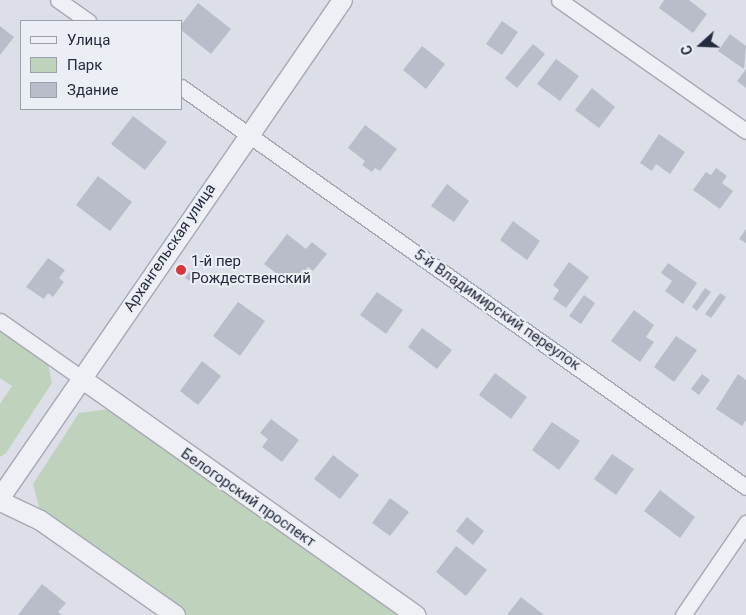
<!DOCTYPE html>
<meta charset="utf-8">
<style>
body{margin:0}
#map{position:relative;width:746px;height:615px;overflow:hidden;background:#dcdfe7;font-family:Roboto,sans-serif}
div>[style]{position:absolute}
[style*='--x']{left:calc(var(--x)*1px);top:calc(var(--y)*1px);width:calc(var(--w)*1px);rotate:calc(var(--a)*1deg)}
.green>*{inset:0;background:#bfd2bc}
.building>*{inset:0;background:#b9bdca}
.roads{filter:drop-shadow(1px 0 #a5a9b4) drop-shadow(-1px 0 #a5a9b4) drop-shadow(0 1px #a5a9b4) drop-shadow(0 -1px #a5a9b4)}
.minor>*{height:15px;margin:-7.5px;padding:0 7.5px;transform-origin:7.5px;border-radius:7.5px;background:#eff0f5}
.tertiary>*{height:19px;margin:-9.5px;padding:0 9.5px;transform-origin:9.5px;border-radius:9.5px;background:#eff0f5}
.dots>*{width:14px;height:14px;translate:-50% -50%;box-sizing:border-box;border:2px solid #ebeef5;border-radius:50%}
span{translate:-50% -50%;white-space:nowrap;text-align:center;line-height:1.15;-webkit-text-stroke:4px #ebeef5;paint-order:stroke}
.street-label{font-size:15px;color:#252b3e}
.poi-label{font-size:15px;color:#252b3e}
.left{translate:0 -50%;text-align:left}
.legend{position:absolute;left:20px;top:20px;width:162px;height:90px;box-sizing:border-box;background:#ebeef5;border:1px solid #9ca0ac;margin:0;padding:6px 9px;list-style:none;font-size:15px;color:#252b3e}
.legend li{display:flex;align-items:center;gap:10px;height:25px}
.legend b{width:25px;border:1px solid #9ca0ac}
.north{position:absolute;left:676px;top:20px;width:50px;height:50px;-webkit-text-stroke:4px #ebeef5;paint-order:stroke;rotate:250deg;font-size:14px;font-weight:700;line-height:20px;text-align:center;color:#252b3e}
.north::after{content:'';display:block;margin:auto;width:18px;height:22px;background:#252b3e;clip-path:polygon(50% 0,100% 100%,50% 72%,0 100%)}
</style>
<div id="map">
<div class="green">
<i style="clip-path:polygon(0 328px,48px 364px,52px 383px,6px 453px,0 457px,0 404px,12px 386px,0 378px)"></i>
<i style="clip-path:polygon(109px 409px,401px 615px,186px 615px,40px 511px,33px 484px,79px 413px)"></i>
</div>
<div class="building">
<i style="clip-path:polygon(664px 0,689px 0,707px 14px,693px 33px,659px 8px)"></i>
<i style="clip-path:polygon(198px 3px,231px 29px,211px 54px,181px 30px,181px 25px)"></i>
<i style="clip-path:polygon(502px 21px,518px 32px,502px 55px,486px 44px)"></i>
<i style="clip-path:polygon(0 26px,14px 37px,0 55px)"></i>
<i style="clip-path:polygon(730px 34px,746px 46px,744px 69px,718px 51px)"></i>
<i style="clip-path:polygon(533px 44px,545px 54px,517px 88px,505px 78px)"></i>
<i style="clip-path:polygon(422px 46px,445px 64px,426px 89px,403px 70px)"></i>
<i style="clip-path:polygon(556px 59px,579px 76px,560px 101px,537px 84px)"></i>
<i style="clip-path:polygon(746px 69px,746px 88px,737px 81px)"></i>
<i style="clip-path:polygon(592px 88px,615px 107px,599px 128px,575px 110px)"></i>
<i style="clip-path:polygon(133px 116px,167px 142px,145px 170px,111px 144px)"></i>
<i style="clip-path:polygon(365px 125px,397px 149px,380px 171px,375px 168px,372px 172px,362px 165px,365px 161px,348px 148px)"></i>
<i style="clip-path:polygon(659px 134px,685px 152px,670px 174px,656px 164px,652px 171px,640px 163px)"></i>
<i style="clip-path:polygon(716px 168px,727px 176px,722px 183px,733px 191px,720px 209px,693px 190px,706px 172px,711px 175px)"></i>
<i style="clip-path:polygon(98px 176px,132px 202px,110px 231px,76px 205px)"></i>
<i style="clip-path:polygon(447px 184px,469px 201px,454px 222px,431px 206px)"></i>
<i style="clip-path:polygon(513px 221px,540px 241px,527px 260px,500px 240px)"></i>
<i style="clip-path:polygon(746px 229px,746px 243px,739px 239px)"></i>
<i style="clip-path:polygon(287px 234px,306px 249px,312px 242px,327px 254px,313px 271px,308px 267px,293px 286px,264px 264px)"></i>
<i style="clip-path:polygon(48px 258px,65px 270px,59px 278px,64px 282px,53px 297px,48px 293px,44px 299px,26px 287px)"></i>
<i style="clip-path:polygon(569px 262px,589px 277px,566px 308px,553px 299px,559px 290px,553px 285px)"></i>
<i style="clip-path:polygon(668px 263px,697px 283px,683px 304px,665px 291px,672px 281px,661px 273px)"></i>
<i style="clip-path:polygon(192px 269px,196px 272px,190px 281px,185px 278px)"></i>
<i style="clip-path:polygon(705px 288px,711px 292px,697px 311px,692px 307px)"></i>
<i style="clip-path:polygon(377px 292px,403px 310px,386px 334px,360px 315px)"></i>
<i style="clip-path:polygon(720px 293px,726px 297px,711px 318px,705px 314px)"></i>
<i style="clip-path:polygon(584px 295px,595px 303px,581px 324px,569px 316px)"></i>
<i style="clip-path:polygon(238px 302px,265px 321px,240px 356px,213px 336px)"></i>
<i style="clip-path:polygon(634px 310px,654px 325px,646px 337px,654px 342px,640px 362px,611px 341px)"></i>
<i style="clip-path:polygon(422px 328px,452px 350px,437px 369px,408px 347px)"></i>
<i style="clip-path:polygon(676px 336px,697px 350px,674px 382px,654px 367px)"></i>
<i style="clip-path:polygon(202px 361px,221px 376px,198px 405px,180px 391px)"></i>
<i style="clip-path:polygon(495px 373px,527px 397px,511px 419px,479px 395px)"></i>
<i style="clip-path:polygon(702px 374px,710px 380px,699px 395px,691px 389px)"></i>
<i style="clip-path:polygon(738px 374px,746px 380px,746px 420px,742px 426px,716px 409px)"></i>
<i style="clip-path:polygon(271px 419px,299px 440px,282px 462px,262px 447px,268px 439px,260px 433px)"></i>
<i style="clip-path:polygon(552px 422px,580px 441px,559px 470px,532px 450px)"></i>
<i style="clip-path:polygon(612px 454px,634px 469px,616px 495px,594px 479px)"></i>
<i style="clip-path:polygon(333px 455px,359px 475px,340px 499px,314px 479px)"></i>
<i style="clip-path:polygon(660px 490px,695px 517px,680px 538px,644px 511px)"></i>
<i style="clip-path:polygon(390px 498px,409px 512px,390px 536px,372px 523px)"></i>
<i style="clip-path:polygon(467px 517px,484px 531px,473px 545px,456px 531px)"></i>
<i style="clip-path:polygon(456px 546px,487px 570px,466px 596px,436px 572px)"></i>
<i style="clip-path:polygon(42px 584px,66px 603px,58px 612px,62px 615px,18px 615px)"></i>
<i style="clip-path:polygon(521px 597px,544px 615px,507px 615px)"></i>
</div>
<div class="roads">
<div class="minor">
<i style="--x:58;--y:0;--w:37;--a:35"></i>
<i style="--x:559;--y:0;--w:228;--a:35"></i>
<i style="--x:181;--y:87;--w:692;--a:35.3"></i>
<i style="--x:0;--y:321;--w:99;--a:35.1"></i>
<i style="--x:683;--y:615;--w:112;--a:-55.6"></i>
</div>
<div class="tertiary">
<i style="--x:81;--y:378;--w:410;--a:35.3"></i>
<i style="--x:0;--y:497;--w:603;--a:-55.47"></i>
<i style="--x:0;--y:501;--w:44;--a:25.4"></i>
<i style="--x:40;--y:520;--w:165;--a:35.1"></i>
</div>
</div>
<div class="dots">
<i style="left:181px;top:270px;background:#d6373b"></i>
</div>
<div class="street-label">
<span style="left:170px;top:248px;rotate:-56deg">Архангельская улица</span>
<span style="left:497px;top:310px;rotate:35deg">5-й Владимирский переулок</span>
<span style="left:248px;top:498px;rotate:35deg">Белогорский проспект</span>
</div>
<div class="poi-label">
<span class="left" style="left:191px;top:270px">1-й пер<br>Рождественский</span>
</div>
<ul class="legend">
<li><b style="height:6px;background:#eff0f5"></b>Улица</li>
<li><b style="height:14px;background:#bfd2bc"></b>Парк</li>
<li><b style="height:14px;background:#b9bdca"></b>Здание</li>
</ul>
<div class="north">С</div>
</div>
